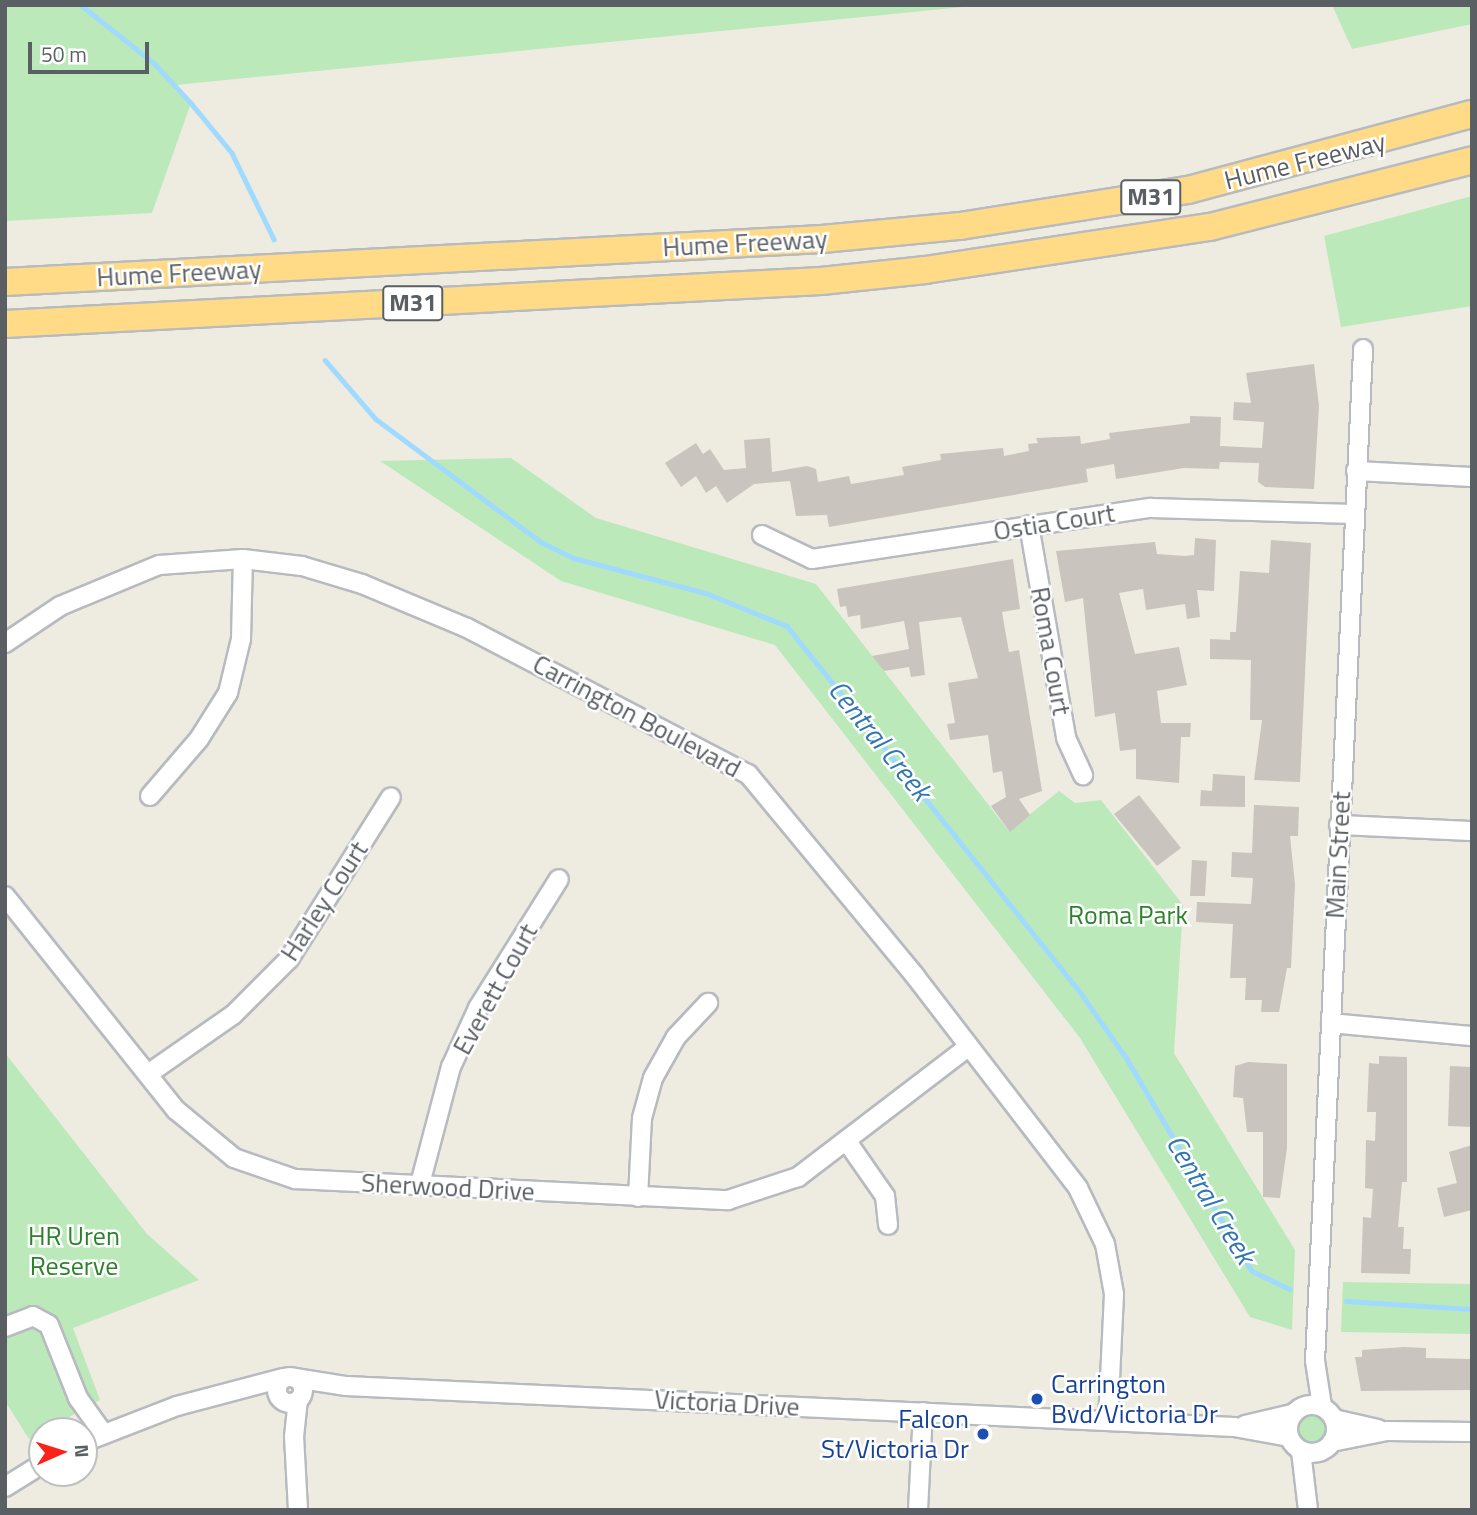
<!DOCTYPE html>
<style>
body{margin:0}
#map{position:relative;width:1477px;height:1515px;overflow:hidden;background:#eeebe1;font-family:"Titillium Web",sans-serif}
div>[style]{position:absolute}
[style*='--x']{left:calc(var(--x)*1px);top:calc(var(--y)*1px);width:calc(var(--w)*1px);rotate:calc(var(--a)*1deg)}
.green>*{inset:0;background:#bce9ba}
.round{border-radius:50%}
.stream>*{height:4.5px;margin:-2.25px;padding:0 2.25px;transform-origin:2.25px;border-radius:2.25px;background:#a0daff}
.building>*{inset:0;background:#c9c5be}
.roads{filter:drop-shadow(2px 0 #b7babf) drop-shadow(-2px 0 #b7babf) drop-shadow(0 2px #b7babf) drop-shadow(0 -2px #b7babf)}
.minor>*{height:18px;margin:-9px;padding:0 9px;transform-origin:9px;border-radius:9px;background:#fff}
.minor>.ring{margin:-9px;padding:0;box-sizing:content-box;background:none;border:18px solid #fff;border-radius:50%}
.highway>*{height:26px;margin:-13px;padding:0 13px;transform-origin:13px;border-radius:13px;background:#ffdb87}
.dots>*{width:19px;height:19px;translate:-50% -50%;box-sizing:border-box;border:4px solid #fff;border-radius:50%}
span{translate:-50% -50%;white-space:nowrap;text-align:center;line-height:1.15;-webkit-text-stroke:5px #fff;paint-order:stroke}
.shield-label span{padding:2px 5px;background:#fff;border:2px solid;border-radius:5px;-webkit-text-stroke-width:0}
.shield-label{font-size:24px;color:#5a5f64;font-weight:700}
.street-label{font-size:26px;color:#5a5f64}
.park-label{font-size:26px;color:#2b822b}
.transit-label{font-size:26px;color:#164399}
.left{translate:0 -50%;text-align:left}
.right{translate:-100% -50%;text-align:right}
.water-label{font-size:28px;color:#3176b2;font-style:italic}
.frame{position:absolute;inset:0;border:7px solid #5a5f64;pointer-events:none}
.north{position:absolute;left:28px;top:1417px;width:70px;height:70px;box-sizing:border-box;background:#fff;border:2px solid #bdbfc1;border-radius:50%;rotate:87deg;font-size:19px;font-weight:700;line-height:28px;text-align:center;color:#5a5f64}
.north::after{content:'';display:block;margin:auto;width:24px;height:32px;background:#fb221a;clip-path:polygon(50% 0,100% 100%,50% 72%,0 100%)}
.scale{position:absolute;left:28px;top:42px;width:121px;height:32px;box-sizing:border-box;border:4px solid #5a5f64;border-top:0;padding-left:9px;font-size:21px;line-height:24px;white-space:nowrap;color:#5a5f64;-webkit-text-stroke:5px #fff;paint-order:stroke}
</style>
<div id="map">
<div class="green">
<i style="clip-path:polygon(5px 5px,983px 5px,176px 85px,191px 103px,152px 213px,5px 221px)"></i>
<i style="clip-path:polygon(1332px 5px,1472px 5px,1472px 24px,1352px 49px)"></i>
<i style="clip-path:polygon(1472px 196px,1472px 306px,1341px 327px,1324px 236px)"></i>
<i style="clip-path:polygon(511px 458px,596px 518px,816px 584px,1009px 831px,1059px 791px,1075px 803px,1101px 800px,1183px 905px,1174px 1053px,1295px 1250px,1292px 1330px,1250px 1317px,1080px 1038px,775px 645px,561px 581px,380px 461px)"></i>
<i style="clip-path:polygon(5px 1053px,147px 1234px,199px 1280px,73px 1328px,100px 1400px,29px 1439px,5px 1401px)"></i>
<i style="clip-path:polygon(1343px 1282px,1472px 1284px,1472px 1334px,1341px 1332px)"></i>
<i class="round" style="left:1298px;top:1415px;width:28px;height:28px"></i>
</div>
<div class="stream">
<i style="--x:81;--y:5;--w:93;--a:38.5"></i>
<i style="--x:154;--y:63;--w:54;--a:47.2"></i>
<i style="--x:191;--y:103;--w:65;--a:50.6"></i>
<i style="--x:232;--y:153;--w:96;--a:64"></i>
<i style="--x:325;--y:360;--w:78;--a:49.2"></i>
<i style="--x:376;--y:419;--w:206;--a:36.7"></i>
<i style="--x:541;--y:542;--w:37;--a:26"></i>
<i style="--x:574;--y:558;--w:137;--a:14.9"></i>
<i style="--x:706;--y:593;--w:87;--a:22.2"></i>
<i style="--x:787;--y:626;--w:465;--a:51.3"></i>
<i style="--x:1078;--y:989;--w:85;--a:55"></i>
<i style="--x:1127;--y:1059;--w:246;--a:59.5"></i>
<i style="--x:1252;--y:1271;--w:42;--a:25.3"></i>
<i style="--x:1346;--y:1301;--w:126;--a:3.6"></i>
</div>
<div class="building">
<i style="clip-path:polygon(1314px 364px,1319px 406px,1314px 489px,1265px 487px,1258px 482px,1259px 463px,1220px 462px,1219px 469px,1184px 468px,1116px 479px,1114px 464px,1086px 469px,1088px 482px,829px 527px,827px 515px,796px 516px,790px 481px,754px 484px,727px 503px,716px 486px,706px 493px,696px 476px,681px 487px,665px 463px,696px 443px,703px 454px,710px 449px,724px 470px,746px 468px,744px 440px,770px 438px,772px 472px,807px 466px,816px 469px,818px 482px,849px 476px,851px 484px,904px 475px,902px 467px,941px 460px,940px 454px,1003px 448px,1004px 456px,1029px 451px,1028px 444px,1038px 443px,1036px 438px,1080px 436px,1081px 444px,1110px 439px,1109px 433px,1190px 423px,1190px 416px,1221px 417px,1220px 446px,1262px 448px,1264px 422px,1233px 420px,1234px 402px,1251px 403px,1246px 373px)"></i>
<i style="clip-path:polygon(1195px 538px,1216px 540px,1214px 591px,1197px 590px,1200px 617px,1187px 619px,1185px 604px,1146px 610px,1143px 589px,1119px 593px,1135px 654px,1179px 647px,1187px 685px,1157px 691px,1161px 723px,1191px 723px,1190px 737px,1181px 737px,1179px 783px,1136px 779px,1136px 749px,1120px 751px,1115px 713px,1095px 717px,1083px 598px,1065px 602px,1056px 551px,1155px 542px,1157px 554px,1185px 556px,1194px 555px)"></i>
<i style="clip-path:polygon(1271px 540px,1311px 543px,1300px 782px,1254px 780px,1262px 720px,1250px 720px,1251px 660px,1210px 659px,1210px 639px,1230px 640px,1230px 632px,1236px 632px,1240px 571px,1269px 573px)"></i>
<i style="clip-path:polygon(1013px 559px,1020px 609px,1002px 612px,1009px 652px,1019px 650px,1042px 791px,1019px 799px,1030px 815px,1010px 832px,991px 806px,1006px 797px,1002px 771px,993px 773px,988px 735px,950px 740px,947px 724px,955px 723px,948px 683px,978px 678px,961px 617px,919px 622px,925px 675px,911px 677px,909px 667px,884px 671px,872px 656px,909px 649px,904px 621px,861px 629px,860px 615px,848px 617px,846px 606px,840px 607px,837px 589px)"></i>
<i style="clip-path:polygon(1213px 774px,1245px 776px,1245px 807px,1200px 806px,1201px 790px,1212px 791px)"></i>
<i style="clip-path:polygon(1139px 795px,1181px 848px,1157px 866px,1114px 814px)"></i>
<i style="clip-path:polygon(1254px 805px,1299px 807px,1298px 836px,1290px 836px,1295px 884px,1291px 968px,1287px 968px,1279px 1012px,1261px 1012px,1262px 1000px,1245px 1000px,1246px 978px,1230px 978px,1233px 924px,1196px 922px,1197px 902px,1251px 904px,1253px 878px,1231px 877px,1232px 852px,1252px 853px)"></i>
<i style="clip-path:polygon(1192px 860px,1207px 861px,1205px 896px,1190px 896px)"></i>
<i style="clip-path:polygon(1379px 1056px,1407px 1057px,1407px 1182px,1402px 1182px,1398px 1227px,1404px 1227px,1403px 1249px,1411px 1249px,1410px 1274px,1361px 1273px,1363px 1217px,1371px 1218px,1373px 1189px,1365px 1188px,1366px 1140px,1375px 1141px,1376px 1112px,1367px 1112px,1369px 1063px,1379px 1064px)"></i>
<i style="clip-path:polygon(1248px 1062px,1287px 1064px,1287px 1148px,1280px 1198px,1263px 1197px,1263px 1132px,1247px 1132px,1243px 1098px,1233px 1097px,1235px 1066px)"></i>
<i style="clip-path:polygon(1450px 1066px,1472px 1067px,1472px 1127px,1448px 1126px)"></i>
<i style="clip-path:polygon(1472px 1145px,1472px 1210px,1444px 1217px,1437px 1188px,1457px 1183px,1449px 1152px)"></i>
<i style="clip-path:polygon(1404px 1347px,1426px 1348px,1426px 1358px,1471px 1359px,1470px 1390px,1361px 1391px,1355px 1357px,1362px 1357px,1362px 1350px)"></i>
</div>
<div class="roads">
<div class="minor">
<i style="--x:1356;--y:471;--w:116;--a:3"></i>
<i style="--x:1029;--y:525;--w:216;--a:80.1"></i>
<i style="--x:1066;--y:738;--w:41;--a:65.3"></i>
<i style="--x:762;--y:535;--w:55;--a:25.6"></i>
<i style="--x:812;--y:559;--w:343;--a:-8.6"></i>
<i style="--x:1151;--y:508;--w:202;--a:1.7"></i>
<i style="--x:5;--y:643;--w:66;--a:-33.9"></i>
<i style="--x:60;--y:606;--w:107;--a:-22.5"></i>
<i style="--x:159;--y:565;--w:84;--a:-4.1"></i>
<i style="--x:243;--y:559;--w:59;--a:6.8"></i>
<i style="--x:302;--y:566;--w:63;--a:16.7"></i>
<i style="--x:362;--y:584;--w:114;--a:22.7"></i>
<i style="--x:467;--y:628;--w:317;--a:27.5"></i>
<i style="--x:748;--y:774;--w:262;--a:50.4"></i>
<i style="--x:915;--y:976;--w:267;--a:52.4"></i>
<i style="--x:1078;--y:1188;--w:62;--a:64.3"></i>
<i style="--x:1105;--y:1244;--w:51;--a:79.8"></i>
<i style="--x:1114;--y:1294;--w:127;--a:92.7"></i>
<i style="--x:150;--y:796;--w:75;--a:-49.3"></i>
<i style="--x:199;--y:739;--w:54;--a:-57.8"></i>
<i style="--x:228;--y:693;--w:56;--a:-76.5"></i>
<i style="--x:241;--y:639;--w:80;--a:-88.6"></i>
<i style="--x:1339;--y:825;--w:133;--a:2.6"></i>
<i style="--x:5;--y:896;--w:274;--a:51.4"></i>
<i style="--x:176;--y:1110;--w:75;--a:39.6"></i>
<i style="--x:234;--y:1158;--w:65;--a:19"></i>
<i style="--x:295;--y:1179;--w:434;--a:2.8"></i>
<i style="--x:728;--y:1200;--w:74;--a:-18.2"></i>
<i style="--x:798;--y:1177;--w:213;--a:-37.4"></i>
<i style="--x:1331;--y:1023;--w:142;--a:5.3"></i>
<i style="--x:148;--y:1074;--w:103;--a:-34.8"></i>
<i style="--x:233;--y:1015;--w:79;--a:-45"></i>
<i style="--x:289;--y:959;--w:191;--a:-57.8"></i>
<i style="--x:848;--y:1143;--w:65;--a:55.1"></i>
<i style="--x:885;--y:1196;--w:29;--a:84"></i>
<i style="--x:420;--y:1184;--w:121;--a:-75.2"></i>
<i style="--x:451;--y:1067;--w:65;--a:-65.4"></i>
<i style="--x:478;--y:1008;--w:152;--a:-57.9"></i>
<i style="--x:638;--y:1197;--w:79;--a:-87.1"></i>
<i style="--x:642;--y:1118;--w:41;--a:-74.6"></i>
<i style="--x:653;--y:1078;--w:47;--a:-60.7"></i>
<i style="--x:676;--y:1037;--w:47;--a:-46.7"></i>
<i style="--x:5;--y:1327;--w:30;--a:-21"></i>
<i style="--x:33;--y:1316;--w:18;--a:29"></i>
<i style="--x:49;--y:1325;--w:79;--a:68.3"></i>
<i style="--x:78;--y:1398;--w:43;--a:54.5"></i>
<i class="ring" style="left:277px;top:1377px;width:8px;height:8px"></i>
<i style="--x:295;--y:1378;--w:52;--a:8.9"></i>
<i style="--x:346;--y:1386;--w:889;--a:2.64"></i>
<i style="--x:1234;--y:1427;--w:56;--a:10.3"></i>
<i class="ring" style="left:1288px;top:1405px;width:30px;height:30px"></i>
<i style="--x:1322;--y:1406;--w:46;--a:-98.8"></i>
<i style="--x:1315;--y:1361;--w:1013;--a:-87.28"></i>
<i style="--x:1334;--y:1419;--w:45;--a:12.8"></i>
<i style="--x:1245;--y:1425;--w:48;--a:-13.2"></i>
<i style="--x:84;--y:1442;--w:100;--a:-21.2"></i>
<i style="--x:177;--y:1406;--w:110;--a:-14.8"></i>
<i style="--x:1332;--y:1442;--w:56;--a:-11.3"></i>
<i style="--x:1387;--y:1431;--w:85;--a:0.7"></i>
<i style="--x:1301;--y:1451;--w:59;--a:83.2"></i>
<i style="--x:5;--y:1487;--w:44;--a:-31.9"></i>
<i style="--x:298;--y:1510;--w:73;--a:-93.1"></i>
<i style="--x:294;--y:1437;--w:37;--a:-84"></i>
<i style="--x:918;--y:1510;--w:98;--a:-87.1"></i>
</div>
<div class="highway">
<i style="--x:5;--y:282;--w:818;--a:-3.01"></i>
<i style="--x:822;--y:239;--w:139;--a:-5.4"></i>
<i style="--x:960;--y:226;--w:231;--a:-9"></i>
<i style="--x:1188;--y:190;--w:294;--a:-15"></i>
<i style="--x:5;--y:324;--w:817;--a:-3.02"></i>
<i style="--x:821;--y:281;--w:105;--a:-6"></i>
<i style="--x:925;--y:270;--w:288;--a:-8.6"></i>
<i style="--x:1210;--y:227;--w:270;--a:-14.3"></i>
</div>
</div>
<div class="dots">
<i style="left:1037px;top:1399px;background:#1a4fb4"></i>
<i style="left:983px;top:1434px;background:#1a4fb4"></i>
</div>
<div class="shield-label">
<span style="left:1151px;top:197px">M31</span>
<span style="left:413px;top:303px">M31</span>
</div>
<div class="street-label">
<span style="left:1305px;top:161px;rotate:-14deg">Hume Freeway</span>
<span style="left:745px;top:243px;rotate:-3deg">Hume Freeway</span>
<span style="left:179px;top:273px;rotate:-3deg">Hume Freeway</span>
<span style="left:1054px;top:522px;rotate:-9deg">Ostia Court</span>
<span style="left:1051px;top:651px;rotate:80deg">Roma Court</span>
<span style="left:637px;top:716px;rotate:28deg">Carrington Boulevard</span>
<span style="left:1338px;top:855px;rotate:-87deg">Main Street</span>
<span style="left:324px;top:901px;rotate:-57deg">Harley Court</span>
<span style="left:495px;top:989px;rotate:-61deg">Everett Court</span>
<span style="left:448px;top:1187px;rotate:3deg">Sherwood Drive</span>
<span style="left:727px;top:1403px;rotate:3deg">Victoria Drive</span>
</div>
<div class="park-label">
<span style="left:1128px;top:915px">Roma Park</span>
<span style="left:74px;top:1251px">HR Uren<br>Reserve</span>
</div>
<div class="transit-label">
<span class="left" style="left:1051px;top:1399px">Carrington<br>Bvd/Victoria Dr</span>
<span class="right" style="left:969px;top:1434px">Falcon<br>St/Victoria Dr</span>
</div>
<div class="water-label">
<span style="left:880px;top:740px;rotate:51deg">Central Creek</span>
<span style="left:1211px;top:1199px;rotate:59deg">Central Creek</span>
</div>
<div class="frame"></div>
<div class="north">N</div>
<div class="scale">50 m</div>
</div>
